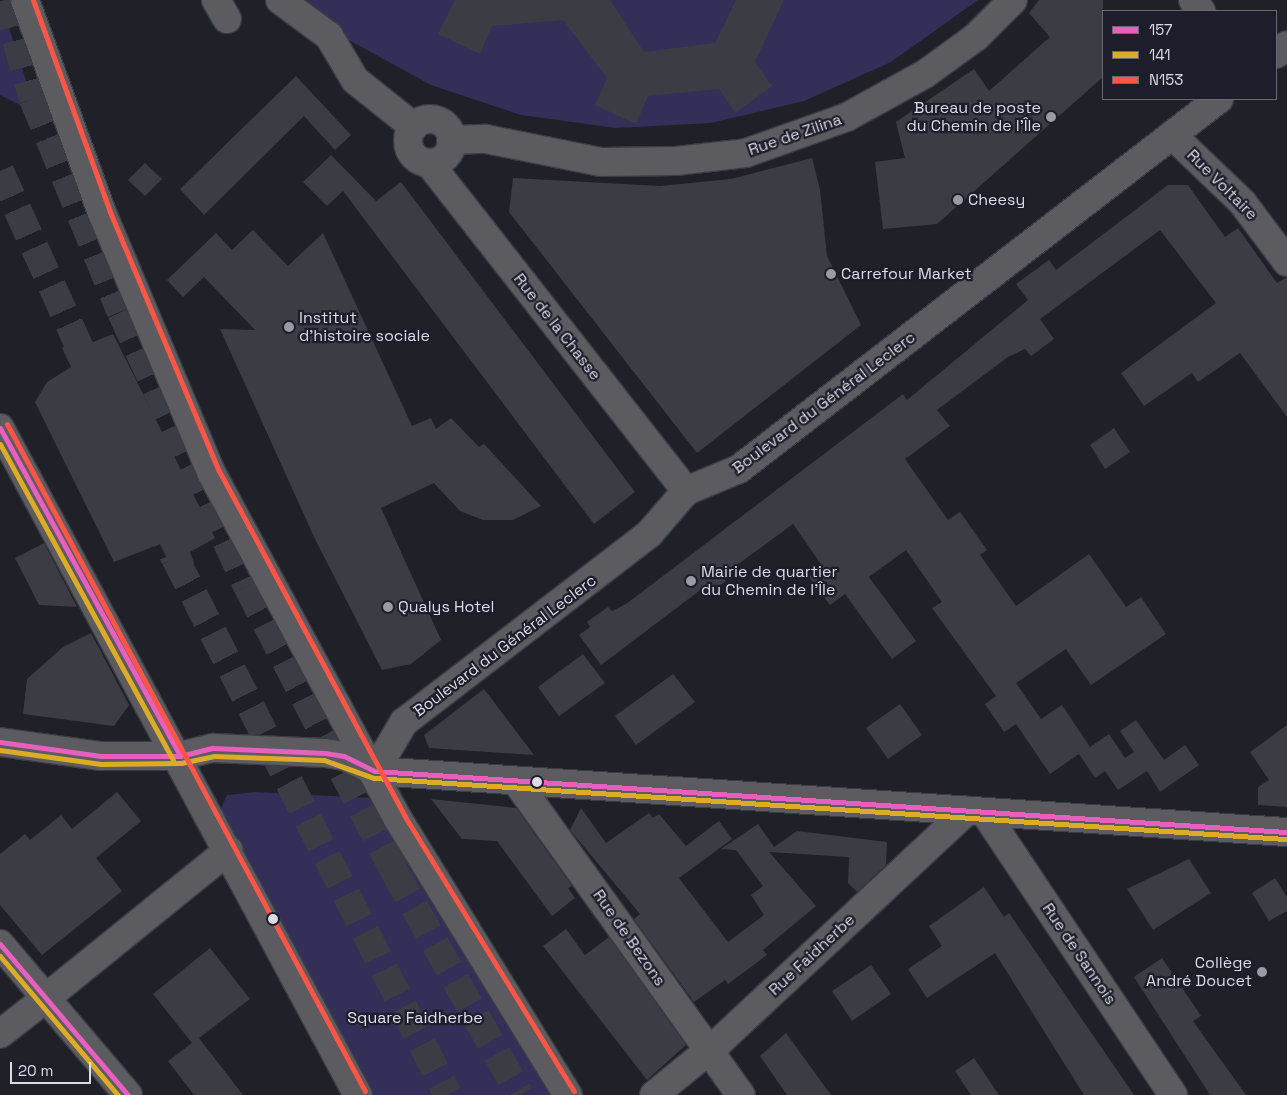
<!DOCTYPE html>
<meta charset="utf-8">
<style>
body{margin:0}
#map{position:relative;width:1287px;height:1095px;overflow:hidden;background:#202028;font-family:"Space Grotesk",sans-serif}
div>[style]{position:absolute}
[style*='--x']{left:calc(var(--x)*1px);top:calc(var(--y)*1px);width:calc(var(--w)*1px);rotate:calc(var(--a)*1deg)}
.green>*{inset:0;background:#342f58}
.building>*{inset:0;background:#3c3c44}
.highway-tunnel>*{height:28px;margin-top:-14px;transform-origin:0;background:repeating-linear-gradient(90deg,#3c3c44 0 28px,transparent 0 42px)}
.roads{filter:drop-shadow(1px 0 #3c3c43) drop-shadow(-1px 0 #3c3c43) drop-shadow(0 1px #3c3c43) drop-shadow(0 -1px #3c3c43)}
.street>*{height:28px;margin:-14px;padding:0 14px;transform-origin:14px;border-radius:14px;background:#5b5b60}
.street>.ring{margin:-14px;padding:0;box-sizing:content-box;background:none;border:28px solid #5b5b60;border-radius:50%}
.secondary>*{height:28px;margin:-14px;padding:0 14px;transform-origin:14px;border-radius:14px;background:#5b5b60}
.bus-1>*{height:5px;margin:-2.5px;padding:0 2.5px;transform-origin:2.5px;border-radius:2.5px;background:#e760bd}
.bus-2>*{height:5px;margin:-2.5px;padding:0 2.5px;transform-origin:2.5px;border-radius:2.5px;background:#dcac27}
.bus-3>*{height:5px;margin:-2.5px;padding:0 2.5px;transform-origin:2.5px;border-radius:2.5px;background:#ff5546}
.dots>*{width:14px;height:14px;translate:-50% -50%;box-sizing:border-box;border:2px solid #1d1d2b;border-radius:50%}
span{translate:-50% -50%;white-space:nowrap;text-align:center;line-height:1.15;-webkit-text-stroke:4.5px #1d1d2b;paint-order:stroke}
.poi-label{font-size:16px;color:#dcdce5}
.right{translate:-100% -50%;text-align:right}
.left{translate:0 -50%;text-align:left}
.street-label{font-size:16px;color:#dcdce5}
.park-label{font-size:16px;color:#e0e0f1}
.legend{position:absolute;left:1102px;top:10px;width:175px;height:90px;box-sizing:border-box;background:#1d1d2b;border:1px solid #696975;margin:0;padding:6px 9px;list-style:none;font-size:15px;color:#dcdce5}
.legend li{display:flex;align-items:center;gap:10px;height:25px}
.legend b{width:25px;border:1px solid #696975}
.scale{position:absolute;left:10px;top:1062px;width:81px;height:22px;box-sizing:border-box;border:2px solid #dcdce5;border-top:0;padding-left:6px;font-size:15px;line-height:18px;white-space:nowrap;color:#dcdce5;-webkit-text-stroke:4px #1d1d2b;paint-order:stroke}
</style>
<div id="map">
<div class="green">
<i style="clip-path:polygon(296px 0,978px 0,891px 62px,804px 101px,711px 123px,616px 128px,521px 115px,431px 85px,347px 39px)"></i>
<i style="clip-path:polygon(5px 16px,39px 120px,34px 121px,20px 105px,0 95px,0 17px)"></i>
<i style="clip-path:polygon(256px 792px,369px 798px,555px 1095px,368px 1095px,221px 808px,227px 795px)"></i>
</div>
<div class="building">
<i style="clip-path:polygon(455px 0,610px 0,644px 52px,715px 43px,736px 0,784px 0,755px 62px,772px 86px,735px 113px,719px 89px,648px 96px,636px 124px,595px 105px,607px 78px,563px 20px,492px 26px,480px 54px,438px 34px)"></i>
<i style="clip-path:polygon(1039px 0,1103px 0,1103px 77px,937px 224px,883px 229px,875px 162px,905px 158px,896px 122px,974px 69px,989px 91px,1050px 37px,1029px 13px)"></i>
<i style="clip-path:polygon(296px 76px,351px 135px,335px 150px,304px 116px,204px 215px,180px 189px)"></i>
<i style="clip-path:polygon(331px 155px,376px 201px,401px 182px,635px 492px,594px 524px,343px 191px,327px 206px,303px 182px)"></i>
<i style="clip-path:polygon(812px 158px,820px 190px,827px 256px,861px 325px,697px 453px,509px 212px,513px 178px,660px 186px,731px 179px)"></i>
<i style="clip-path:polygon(145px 163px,162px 179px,145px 196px,128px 180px)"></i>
<i style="clip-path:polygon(1168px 185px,1188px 185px,1225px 237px,1238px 228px,1277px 283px,1287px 277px,1287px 417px,1240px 353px,1198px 382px,1192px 373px,1144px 406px,1121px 373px,1216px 303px,1160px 230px,1040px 319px,1054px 339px,1031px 356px,1025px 349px,1008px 357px,937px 410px,950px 426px,905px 459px,948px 520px,960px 512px,987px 550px,980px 555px,1016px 606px,1089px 554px,1126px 607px,1141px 597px,1166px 634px,1091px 685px,1066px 649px,1016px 683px,1041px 719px,1062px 705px,1090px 747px,1109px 734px,1125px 758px,1134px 752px,1120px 731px,1136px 720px,1164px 760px,1185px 745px,1199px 765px,1160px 792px,1147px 771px,1118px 790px,1105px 771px,1095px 778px,1079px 754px,1050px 774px,1016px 724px,1004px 732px,985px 704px,996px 696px,932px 608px,942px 602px,906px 550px,869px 577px,916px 641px,892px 659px,845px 594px,830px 605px,809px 577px,823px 567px,793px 524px,722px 576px,726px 581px,708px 594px,703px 588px,601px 665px,579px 635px,590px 627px,587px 622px,608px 607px,612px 611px,626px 604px,903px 394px,907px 400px,1028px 300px,1016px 284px,1049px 260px,1056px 270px)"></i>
<i style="clip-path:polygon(253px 230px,288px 266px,323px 233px,412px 426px,431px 418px,436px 429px,451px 418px,479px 447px,484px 444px,541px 506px,513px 520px,483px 520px,460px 511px,434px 483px,381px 508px,441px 640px,411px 664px,382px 670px,315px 539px,220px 329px,255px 330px,204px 277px,183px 297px,167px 280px,216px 233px,232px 250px)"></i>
<i style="clip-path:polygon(113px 334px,215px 538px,190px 552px,194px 563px,174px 573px,160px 544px,114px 562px,35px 402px,47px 382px,71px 367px,62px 348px,84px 337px,86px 345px)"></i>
<i style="clip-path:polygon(1114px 428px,1130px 452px,1105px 469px,1090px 445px)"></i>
<i style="clip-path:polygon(44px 543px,77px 607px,39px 605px,15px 558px)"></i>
<i style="clip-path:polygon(91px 633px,129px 705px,114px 726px,23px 714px,27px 679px,63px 647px)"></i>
<i style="clip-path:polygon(583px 654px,605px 683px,559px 716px,538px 687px)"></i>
<i style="clip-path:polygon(673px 674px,695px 702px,636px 745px,615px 716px)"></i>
<i style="clip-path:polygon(484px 689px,534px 755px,429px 748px,424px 735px)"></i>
<i style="clip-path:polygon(900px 704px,922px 735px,888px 759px,866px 728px)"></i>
<i style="clip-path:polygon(1287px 725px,1287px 807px,1258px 805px,1258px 787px,1269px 780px,1250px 752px)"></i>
<i style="clip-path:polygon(117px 792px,141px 821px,96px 858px,122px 891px,42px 955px,0 905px,0 854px,25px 834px,30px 840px,61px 815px,72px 829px)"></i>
<i style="clip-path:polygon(431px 799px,516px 808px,572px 886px,568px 888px,575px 898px,552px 916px,497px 841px,462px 839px)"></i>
<i style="clip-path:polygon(581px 808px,606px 843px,649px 813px,653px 818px,659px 814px,686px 846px,719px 821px,732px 839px,679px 878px,728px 942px,764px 915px,751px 895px,763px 886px,736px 850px,721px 849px,758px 824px,774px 847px,797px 831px,887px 842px,886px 865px,857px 892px,848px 883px,849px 857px,769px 852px,816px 906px,763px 950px,767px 955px,728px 984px,725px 980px,694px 1002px,634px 919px,640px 914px,570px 830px)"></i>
<i style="clip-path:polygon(1189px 859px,1211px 893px,1153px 930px,1127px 889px)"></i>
<i style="clip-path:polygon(1275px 878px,1287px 897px,1287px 911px,1269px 921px,1252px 893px)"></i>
<i style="clip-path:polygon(984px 887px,1004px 917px,1009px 913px,1134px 1095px,1084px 1095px,995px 953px,927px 998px,908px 969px,942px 946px,929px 926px)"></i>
<i style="clip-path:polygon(566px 929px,585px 955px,609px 937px,686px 1045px,647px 1080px,543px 946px)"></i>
<i style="clip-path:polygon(210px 948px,250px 999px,199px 1038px,243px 1095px,194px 1095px,168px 1061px,192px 1043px,153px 994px)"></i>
<i style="clip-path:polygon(1162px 958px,1201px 1016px,1193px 1021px,1246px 1095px,1210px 1095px,1134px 977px)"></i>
<i style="clip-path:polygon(871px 965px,891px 994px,852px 1021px,832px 991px)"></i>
<i style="clip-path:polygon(786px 1033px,831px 1095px,787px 1095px,760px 1056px)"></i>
<i style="clip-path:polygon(974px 1058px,999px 1095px,971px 1095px,955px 1071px)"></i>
</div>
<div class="highway-tunnel">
<i style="--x:5;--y:0;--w:103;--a:74.2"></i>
<i style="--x:33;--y:99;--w:230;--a:67.6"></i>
<i style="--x:121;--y:312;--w:302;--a:65.3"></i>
<i style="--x:247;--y:586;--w:321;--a:62.7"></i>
<i style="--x:394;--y:871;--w:257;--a:60.6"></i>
<i style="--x:0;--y:171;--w:425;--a:65.7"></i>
<i style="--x:175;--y:558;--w:602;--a:63.05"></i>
</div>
<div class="roads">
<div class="street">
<i style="--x:216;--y:0;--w:22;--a:60"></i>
<i style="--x:280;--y:0;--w:61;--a:36.3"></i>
<i style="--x:329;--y:36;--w:51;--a:59.4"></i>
<i style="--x:355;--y:80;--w:75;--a:38.5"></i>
<i style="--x:1193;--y:0;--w:14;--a:54"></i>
<i style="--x:1276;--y:54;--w:14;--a:-39"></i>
<i class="ring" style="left:408px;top:119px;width:16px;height:16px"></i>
<i style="--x:1172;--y:135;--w:97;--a:43.7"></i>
<i style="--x:1242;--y:202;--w:75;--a:53.1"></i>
<i style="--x:451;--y:140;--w:35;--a:-2"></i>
<i style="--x:486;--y:139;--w:117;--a:11.3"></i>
<i style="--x:601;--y:162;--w:75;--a:-0.8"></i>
<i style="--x:676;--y:161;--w:70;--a:-6.5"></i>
<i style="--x:746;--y:153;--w:107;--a:-19.6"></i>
<i style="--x:847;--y:117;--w:89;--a:-28.9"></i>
<i style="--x:925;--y:74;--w:63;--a:-36"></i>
<i style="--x:976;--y:37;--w:52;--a:-45"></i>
<i style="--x:429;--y:163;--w:417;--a:51.9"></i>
<i style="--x:0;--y:742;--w:102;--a:7.9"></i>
<i style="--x:101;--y:756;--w:79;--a:0"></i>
<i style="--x:180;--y:756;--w:34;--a:-14"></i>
<i style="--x:213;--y:748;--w:112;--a:2.6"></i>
<i style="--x:325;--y:753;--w:19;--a:9"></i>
<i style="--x:344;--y:756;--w:34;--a:26"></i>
<i style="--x:375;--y:771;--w:914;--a:3.83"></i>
<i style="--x:375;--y:771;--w:57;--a:-59.4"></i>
<i style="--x:404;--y:722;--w:309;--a:-37.5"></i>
<i style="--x:649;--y:534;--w:57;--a:-49.3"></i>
<i style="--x:686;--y:491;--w:57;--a:-22.5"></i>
<i style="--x:739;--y:469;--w:606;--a:-37.63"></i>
<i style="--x:516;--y:781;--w:386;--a:54.4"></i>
<i style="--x:985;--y:813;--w:339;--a:56.3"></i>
<i style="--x:0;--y:944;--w:198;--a:49.7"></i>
<i style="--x:46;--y:998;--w:235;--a:-39"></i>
<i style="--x:654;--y:1095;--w:84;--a:-39.2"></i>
<i style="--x:719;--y:1042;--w:339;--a:-43"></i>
</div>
<div class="secondary">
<i style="--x:25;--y:0;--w:229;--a:70.1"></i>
<i style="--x:103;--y:215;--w:279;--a:67.2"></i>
<i style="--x:211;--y:472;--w:394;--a:61.7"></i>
<i style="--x:398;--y:819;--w:324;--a:58.4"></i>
<i style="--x:0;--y:428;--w:757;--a:61.78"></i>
<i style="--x:0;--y:1034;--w:58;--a:-38"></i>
</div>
</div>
<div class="bus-1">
<i style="--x:0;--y:428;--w:374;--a:61.2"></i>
<i style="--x:0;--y:742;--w:102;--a:7.9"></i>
<i style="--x:101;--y:756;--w:79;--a:0"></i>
<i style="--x:180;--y:756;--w:34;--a:-14"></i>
<i style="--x:213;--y:748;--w:112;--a:2.6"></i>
<i style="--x:325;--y:753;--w:19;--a:9"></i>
<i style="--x:344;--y:756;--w:34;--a:26"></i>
<i style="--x:375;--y:771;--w:914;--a:3.83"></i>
<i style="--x:0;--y:944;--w:198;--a:49.7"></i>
</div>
<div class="bus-2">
<i style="--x:0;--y:444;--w:360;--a:61.3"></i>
<i style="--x:0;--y:750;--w:102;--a:7.9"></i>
<i style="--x:101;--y:764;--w:80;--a:-0.7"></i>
<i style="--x:181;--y:763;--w:34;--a:-12"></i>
<i style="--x:214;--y:756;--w:110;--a:2.1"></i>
<i style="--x:324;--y:760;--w:53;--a:19.8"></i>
<i style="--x:374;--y:778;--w:914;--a:3.83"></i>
<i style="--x:0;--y:956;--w:182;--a:49.7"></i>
</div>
<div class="bus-3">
<i style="--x:33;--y:0;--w:226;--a:70"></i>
<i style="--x:110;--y:212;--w:279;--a:67.2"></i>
<i style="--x:218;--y:469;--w:393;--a:61.7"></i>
<i style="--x:404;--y:815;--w:324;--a:58.4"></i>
<i style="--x:7;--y:424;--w:757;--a:61.78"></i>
</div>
<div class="dots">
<i style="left:1051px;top:117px;background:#9a9aa3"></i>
<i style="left:958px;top:200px;background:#9a9aa3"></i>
<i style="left:831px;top:274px;background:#9a9aa3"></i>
<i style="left:289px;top:327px;background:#9a9aa3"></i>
<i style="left:691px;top:581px;background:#9a9aa3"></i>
<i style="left:388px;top:607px;background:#9a9aa3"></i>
<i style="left:537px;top:782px;background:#dcdce5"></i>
<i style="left:273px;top:919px;background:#dcdce5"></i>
<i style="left:1262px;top:972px;background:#9a9aa3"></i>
</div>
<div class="poi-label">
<span class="right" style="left:1041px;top:117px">Bureau de poste<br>du Chemin de l'Île</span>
<span class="left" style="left:968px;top:200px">Cheesy</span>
<span class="left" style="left:841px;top:274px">Carrefour Market</span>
<span class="left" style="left:299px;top:327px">Institut<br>d'histoire sociale</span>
<span class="left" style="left:701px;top:581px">Mairie de quartier<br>du Chemin de l'Île</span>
<span class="left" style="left:398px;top:607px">Qualys Hotel</span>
<span class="right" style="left:1252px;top:972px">Collège<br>André Doucet</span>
</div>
<div class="street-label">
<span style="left:795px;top:135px;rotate:-19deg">Rue de Zilina</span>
<span style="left:1222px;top:185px;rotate:45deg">Rue Voltaire</span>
<span style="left:557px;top:327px;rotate:52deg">Rue de la Chasse</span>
<span style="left:824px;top:403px;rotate:-37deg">Boulevard du Général Leclerc</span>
<span style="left:505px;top:646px;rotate:-37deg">Boulevard du Général Leclerc</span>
<span style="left:629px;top:938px;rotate:55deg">Rue de Bezons</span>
<span style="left:1079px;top:954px;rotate:56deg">Rue de Sannois</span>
<span style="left:812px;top:955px;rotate:-43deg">Rue Faidherbe</span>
</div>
<div class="park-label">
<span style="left:415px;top:1018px">Square Faidherbe</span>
</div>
<ul class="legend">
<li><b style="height:6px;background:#e760bd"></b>157</li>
<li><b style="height:6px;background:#dcac27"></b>141</li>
<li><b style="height:6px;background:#ff5546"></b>N153</li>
</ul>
<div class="scale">20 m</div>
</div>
